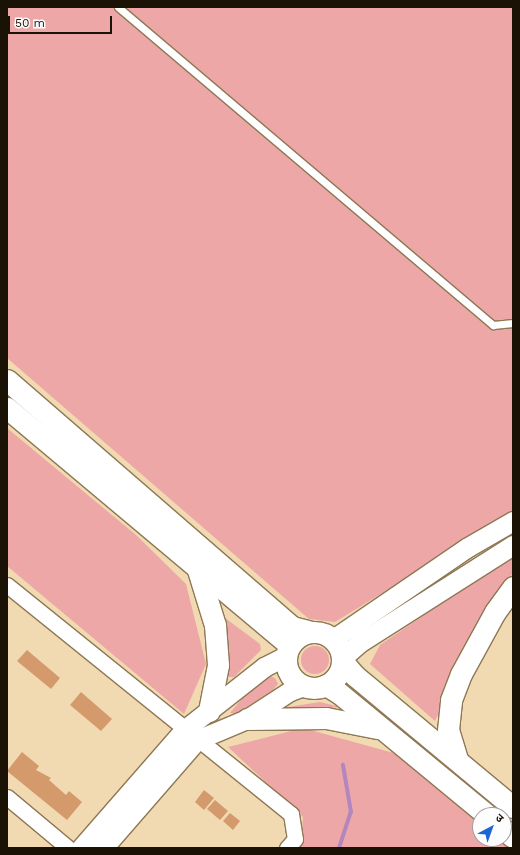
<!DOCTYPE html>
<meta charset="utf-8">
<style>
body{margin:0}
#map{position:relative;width:520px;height:855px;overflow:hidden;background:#f1d9b2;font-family:"Work Sans","Noto Sans Devanagari",sans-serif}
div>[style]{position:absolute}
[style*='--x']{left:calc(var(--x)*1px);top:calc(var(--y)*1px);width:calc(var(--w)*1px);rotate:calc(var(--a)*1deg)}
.green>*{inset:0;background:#eda7a7}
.round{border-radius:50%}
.stream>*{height:4px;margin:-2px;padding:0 2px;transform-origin:2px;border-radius:2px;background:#b287be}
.building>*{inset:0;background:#d49a6c}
.roads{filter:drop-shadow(1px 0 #8e7854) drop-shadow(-1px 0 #8e7854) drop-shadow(0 1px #8e7854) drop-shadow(0 -1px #8e7854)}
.service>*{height:7px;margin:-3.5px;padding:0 3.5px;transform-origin:3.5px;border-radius:3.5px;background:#fff}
.minor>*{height:15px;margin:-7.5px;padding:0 7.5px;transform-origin:7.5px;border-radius:7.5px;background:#fff}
.tertiary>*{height:19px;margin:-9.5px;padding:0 9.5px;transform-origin:9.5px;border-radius:9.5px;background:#fff}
.secondary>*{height:21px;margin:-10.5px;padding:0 10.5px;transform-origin:10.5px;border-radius:10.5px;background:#fff}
.secondary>.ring{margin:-10.5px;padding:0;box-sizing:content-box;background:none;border:21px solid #fff;border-radius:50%}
span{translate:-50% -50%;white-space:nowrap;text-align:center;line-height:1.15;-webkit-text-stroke:3px #fdfdfd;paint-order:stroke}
.frame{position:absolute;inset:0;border:8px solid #1a1205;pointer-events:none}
.north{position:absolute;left:472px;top:807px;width:40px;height:40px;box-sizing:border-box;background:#fdfdfd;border:1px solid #a29f9a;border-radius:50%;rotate:41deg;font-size:11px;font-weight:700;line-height:16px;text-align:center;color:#1a1205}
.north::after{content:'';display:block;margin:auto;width:14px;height:18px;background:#1c66d1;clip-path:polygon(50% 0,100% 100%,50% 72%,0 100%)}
.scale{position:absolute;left:8px;top:16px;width:104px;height:18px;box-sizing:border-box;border:2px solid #1a1205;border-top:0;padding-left:5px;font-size:12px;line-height:14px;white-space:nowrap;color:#1a1205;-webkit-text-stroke:3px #fdfdfd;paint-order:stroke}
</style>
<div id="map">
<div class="green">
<i style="clip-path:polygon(7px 7px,513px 7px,513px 513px,335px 622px,309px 619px,7px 358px)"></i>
<i style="clip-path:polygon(7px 428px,136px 535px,186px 584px,206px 664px,184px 714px,7px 566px)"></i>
<i style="clip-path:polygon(513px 555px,513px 573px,480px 622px,435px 721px,370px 664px,380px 645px)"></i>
<i style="clip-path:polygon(221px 615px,260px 644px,261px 650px,234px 677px,229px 677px,226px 673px)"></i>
<i class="round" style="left:301px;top:646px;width:28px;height:28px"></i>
<i style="clip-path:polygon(267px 675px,275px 678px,278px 684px,273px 690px,236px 714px,230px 713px,254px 684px)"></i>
<i style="clip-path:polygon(355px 686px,513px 821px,513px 829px,504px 821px,504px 815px,496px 815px,351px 691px)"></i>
<i style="clip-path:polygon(320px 702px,340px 707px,273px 712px,288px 707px)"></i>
<i style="clip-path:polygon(303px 728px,401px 755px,480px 820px,480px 839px,502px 839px,513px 848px,295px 848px,301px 840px,303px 817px,228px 747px)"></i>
</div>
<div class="stream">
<i style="--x:339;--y:848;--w:38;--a:-72"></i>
<i style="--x:351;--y:812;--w:48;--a:-99.7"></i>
</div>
<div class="building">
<i style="clip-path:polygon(27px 650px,60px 678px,51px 689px,17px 661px)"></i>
<i style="clip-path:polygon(81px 692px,112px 719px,101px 731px,70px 705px)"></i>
<i style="clip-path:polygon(22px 752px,39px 766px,36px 770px,51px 778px,49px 780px,66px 795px,69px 791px,82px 802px,67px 820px,7px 771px)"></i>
<i style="clip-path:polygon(204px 790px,214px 798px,204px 810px,195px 802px)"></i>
<i style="clip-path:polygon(215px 800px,228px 811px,220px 820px,207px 809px)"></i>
<i style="clip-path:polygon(230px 813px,240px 821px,233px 830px,223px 821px)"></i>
</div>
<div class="roads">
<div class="service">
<i style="--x:118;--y:7;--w:492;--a:40.3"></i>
<i style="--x:493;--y:325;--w:20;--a:-6"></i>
</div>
<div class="minor">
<i style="--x:7;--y:585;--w:365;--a:38.9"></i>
<i style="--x:291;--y:814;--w:25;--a:81"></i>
<i style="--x:295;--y:839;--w:12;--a:132"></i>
<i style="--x:7;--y:797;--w:80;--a:39.9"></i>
</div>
<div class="tertiary">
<i style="--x:333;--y:639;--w:163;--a:-34.3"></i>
<i style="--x:468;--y:547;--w:52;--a:-30"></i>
<i style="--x:342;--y:658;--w:23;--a:-41"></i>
<i style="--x:359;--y:643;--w:183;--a:-32.5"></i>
<i style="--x:81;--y:848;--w:157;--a:-48.9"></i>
<i style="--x:184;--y:730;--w:102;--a:-38.2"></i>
<i style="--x:264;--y:667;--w:25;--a:-27"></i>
<i style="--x:103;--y:848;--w:143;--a:-49"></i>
<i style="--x:197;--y:740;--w:54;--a:-22.8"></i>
<i style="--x:247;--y:719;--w:51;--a:-33.1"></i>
<i style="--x:290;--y:691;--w:15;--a:-20"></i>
</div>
<div class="secondary">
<i style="--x:7;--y:380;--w:377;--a:40.9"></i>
<i style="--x:292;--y:627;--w:21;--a:14"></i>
<i style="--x:7;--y:408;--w:368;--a:40"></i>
<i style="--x:197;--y:567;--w:61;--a:72.8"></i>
<i style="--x:215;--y:625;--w:40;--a:85.7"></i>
<i style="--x:218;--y:665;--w:47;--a:101.1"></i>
<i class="ring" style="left:286px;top:632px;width:35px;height:35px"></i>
<i style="--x:342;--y:661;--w:18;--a:49"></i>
<i style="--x:354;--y:675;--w:207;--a:39.7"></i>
<i style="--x:326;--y:685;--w:15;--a:32"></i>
<i style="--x:339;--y:693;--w:192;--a:39.5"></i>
<i style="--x:247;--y:719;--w:79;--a:-0.7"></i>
<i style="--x:326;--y:718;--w:52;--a:11.1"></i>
<i style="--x:457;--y:759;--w:30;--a:-107"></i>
<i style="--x:448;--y:730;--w:30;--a:-84"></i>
<i style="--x:451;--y:700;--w:28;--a:-69"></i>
<i style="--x:461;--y:674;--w:71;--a:-61.3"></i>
<i style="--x:495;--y:612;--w:31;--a:-54"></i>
<i style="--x:504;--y:830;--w:11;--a:38"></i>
</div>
</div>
<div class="frame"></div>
<div class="north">उ</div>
<div class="scale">50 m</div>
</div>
